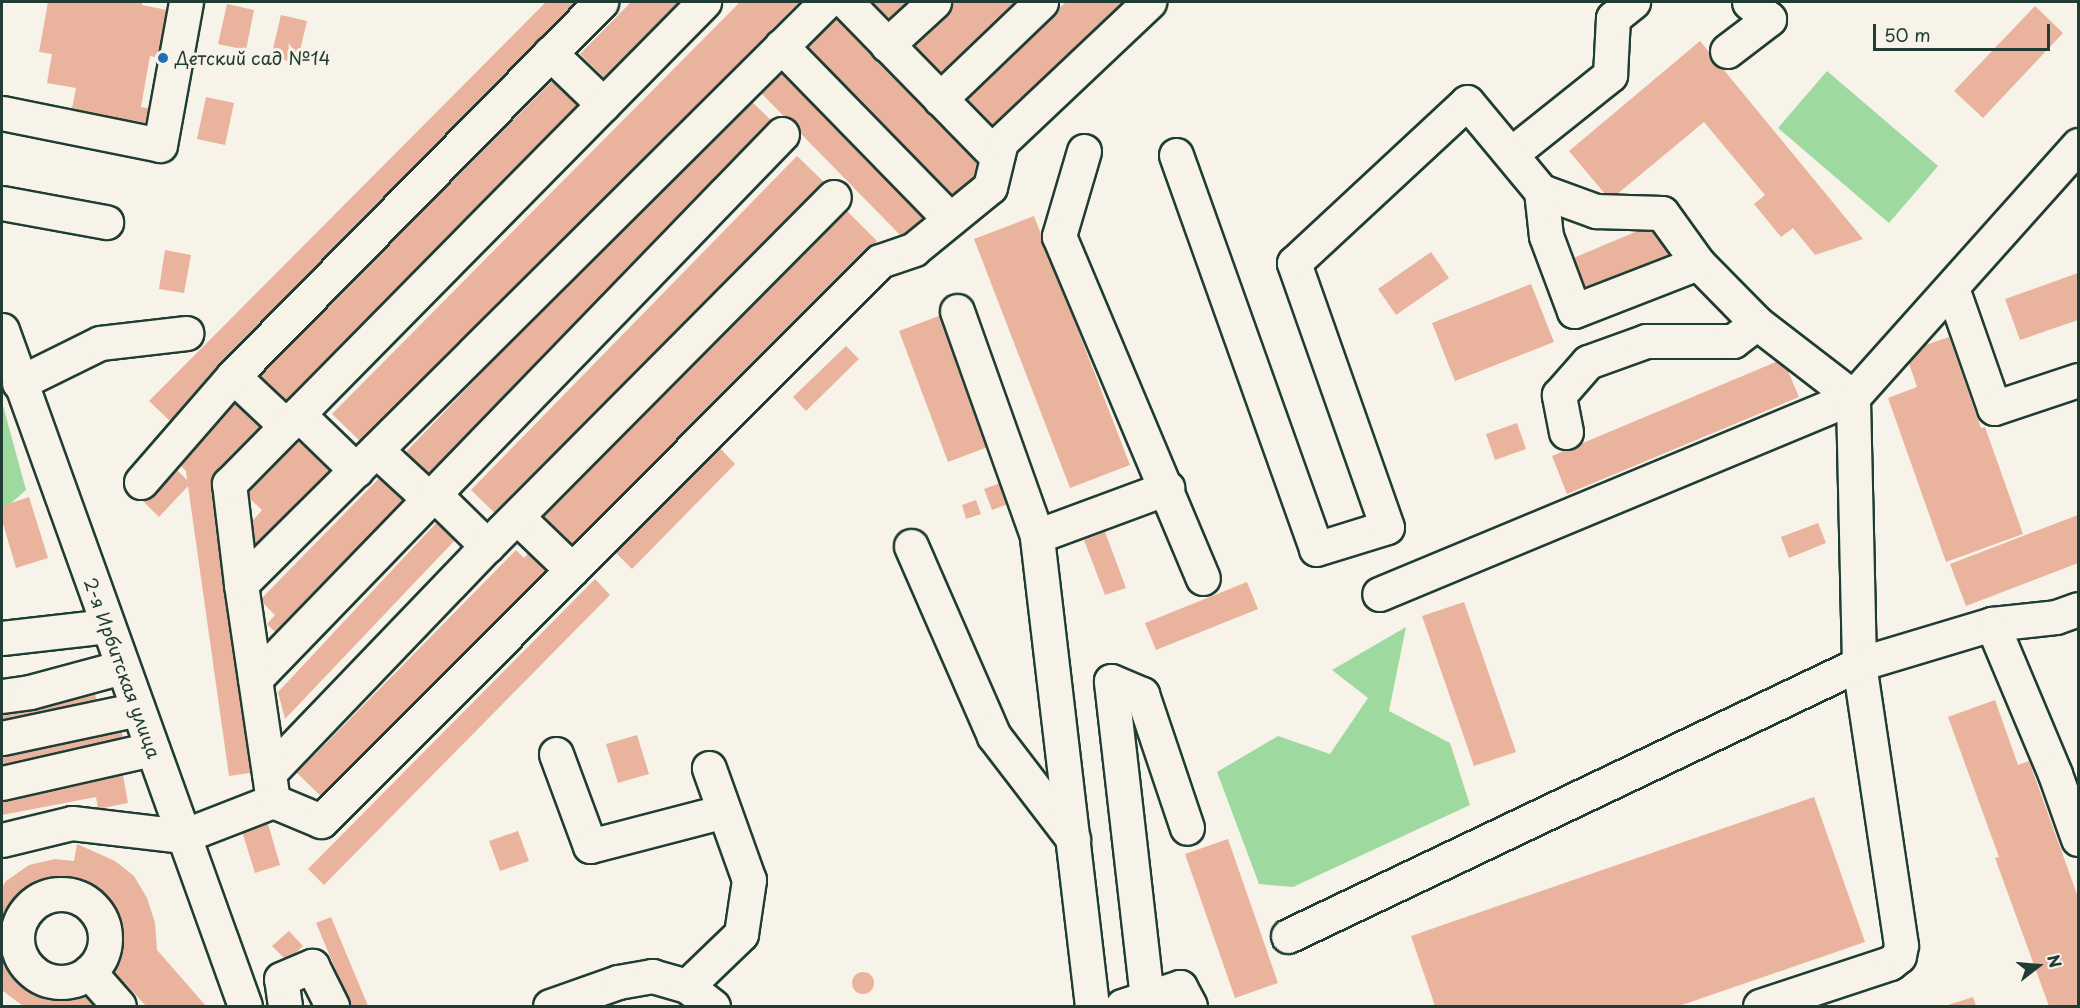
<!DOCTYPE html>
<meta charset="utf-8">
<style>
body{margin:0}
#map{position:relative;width:2080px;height:1008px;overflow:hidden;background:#f7f3e8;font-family:"Playpen Sans",sans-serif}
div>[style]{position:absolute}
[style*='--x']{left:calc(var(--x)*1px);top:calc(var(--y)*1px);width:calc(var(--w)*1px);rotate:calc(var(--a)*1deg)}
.green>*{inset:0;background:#9edaa0}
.building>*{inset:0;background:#e9b39e}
.round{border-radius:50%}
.roads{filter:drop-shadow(2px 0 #1f3d34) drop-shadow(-2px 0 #1f3d34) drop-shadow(0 2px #1f3d34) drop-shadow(0 -2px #1f3d34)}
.minor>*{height:33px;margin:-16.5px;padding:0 16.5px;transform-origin:16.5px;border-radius:16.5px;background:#f7f3e8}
.minor>.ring{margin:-16.5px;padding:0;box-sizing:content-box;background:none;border:33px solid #f7f3e8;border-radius:50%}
.dots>*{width:16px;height:16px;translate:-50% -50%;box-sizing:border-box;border:3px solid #f7f3e8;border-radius:50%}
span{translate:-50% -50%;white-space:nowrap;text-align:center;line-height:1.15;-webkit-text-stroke:6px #f7f3e8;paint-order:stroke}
.poi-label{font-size:18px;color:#1f3d34}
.left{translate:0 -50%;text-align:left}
.street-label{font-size:18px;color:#1f3d34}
.frame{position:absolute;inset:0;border:3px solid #1f3d34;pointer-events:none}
.north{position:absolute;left:2008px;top:936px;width:60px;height:60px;-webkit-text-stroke:4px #f7f3e8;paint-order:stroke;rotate:74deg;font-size:16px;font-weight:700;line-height:24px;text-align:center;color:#1f3d34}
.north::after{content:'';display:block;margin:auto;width:21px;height:27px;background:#1f3d34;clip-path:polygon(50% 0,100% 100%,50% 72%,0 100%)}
.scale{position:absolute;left:1873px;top:24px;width:177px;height:27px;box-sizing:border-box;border:3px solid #1f3d34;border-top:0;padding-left:8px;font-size:18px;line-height:21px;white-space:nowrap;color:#1f3d34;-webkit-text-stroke:4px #f7f3e8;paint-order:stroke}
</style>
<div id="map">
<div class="green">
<i style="clip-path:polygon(1827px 71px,1938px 166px,1889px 223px,1778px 128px)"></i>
<i style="clip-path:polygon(2px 402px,26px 490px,2px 511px)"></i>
<i style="clip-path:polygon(1406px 627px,1389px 711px,1450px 743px,1470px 805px,1293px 887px,1259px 884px,1217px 772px,1278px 736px,1330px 754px,1368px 698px,1332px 670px)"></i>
</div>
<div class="building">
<i style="clip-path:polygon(48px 2px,142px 2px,142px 5px,172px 11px,164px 59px,150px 56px,141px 107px,154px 109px,149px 138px,69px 124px,76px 88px,47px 83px,52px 54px,39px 52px)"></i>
<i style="clip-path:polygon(546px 2px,586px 2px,170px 421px,149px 401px)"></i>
<i style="clip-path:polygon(631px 2px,693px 2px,611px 85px,580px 54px)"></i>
<i style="clip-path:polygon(740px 2px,799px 2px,362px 443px,332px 414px)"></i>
<i style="clip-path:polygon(867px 2px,913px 2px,888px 25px)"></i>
<i style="clip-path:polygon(954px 2px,1023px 2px,940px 79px,908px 45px)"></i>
<i style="clip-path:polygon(1066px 2px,1130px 2px,993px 130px,962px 98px)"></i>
<i style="clip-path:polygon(227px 4px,254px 10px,246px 50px,218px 44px)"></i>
<i style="clip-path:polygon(2035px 6px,2063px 33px,1983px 118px,1954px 91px)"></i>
<i style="clip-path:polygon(281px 15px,307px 21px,297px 63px,271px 57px)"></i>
<i style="clip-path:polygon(837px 17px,985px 166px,953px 197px,805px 48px)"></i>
<i style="clip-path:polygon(1700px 41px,1863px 239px,1815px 255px,1793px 228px,1781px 237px,1754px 204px,1765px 195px,1704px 122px,1610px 200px,1569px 151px)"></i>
<i style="clip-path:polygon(783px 62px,929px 213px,903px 238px,756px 88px)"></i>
<i style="clip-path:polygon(554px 79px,588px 112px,292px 408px,259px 375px)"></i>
<i style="clip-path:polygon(206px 97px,234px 103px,225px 145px,197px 139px)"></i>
<i style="clip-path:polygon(747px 97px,780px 129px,435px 488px,402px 456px)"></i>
<i style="clip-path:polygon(797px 156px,830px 188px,504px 522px,471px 490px)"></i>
<i style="clip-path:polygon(844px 208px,877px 241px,572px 550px,539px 518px)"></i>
<i style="clip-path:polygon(1034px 216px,1130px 465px,1070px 488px,974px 239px)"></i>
<i style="clip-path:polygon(1666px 219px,1680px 254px,1586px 294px,1571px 259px)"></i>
<i style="clip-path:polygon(165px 250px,191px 255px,184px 293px,159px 289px)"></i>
<i style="clip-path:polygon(1431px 252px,1449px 278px,1396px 315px,1378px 289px)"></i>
<i style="clip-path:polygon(2078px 273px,2078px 320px,2020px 340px,2005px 299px)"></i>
<i style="clip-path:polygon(1531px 284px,1554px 342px,1455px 381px,1432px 323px)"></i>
<i style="clip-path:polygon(944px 314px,993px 445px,948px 462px,899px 331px)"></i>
<i style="clip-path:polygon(1949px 337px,1981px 428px,1985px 427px,2023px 534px,1946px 562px,1888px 398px,1917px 387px,1905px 352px)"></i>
<i style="clip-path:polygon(846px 346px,859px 359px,806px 411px,793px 397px)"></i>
<i style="clip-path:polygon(1783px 359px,1799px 397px,1567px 494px,1552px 456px)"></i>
<i style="clip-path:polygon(236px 399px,264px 425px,215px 478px,256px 772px,229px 776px,188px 486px,159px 517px,142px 500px,174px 467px,187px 480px,186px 471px,178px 463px)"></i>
<i style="clip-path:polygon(1517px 423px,1526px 449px,1495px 460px,1486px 434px)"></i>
<i style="clip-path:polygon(302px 436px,333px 467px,252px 551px,250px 524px,262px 510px,246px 495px)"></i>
<i style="clip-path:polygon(717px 445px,735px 464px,632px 569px,613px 550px)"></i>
<i style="clip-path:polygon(388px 469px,420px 501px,283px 640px,267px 624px,275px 615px,260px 600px)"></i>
<i style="clip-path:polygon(1014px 478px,1022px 499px,992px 510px,984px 489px)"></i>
<i style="clip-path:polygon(29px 497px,48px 558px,16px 568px,2px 520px,2px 506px)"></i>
<i style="clip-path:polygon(976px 500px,981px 514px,966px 519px,962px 505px)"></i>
<i style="clip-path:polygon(2078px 515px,2078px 563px,1966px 606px,1950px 564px)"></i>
<i style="clip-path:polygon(439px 520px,457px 538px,285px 719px,278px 692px)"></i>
<i style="clip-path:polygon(1818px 523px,1826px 543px,1789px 558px,1781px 537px)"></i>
<i style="clip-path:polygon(1105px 532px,1126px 588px,1105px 595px,1084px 540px)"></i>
<i style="clip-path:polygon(532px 549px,556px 573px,329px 804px,297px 773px,516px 550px,524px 558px)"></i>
<i style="clip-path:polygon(595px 579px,610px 595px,324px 885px,308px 869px)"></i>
<i style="clip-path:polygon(1247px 582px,1258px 609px,1156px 650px,1145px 623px)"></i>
<i style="clip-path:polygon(1464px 602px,1516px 752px,1474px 766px,1422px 616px)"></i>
<i style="clip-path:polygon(93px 685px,99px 711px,2px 732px,2px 705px)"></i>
<i style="clip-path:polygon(1995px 700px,2018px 765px,2029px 761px,2078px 897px,2078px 1006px,2049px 1006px,1995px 858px,1999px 857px,1948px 717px)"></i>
<i style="clip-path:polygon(120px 724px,125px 747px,2px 772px,2px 748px)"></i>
<i style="clip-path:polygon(637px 735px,649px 774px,618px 783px,606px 744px)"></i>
<i style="clip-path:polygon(121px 764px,128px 803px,98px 809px,96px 797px,2px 815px,2px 787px)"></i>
<i style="clip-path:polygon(1814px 797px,1865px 942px,1679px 1006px,1435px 1006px,1411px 936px)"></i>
<i style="clip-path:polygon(266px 817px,280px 865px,255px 873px,240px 825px)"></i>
<i style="clip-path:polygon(518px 831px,529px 861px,500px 871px,489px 841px)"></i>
<i style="clip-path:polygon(1228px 839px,1278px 983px,1235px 998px,1185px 854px)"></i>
<i style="clip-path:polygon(77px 844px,115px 861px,134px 876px,147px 898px,155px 923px,157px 950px,206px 1006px,146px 1006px,125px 983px,116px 995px,98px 976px,107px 967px,114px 949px,114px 931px,108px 912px,96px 897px,80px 888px,62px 885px,43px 888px,27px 898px,12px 920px,8px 938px,11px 956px,20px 972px,42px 988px,60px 992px,78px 989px,89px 983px,102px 1004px,97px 1006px,23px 1006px,3px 991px,2px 888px,6px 881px,29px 865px,55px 859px,74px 861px)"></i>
<i style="clip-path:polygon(331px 917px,368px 1006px,351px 1006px,316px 923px)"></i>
<i style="clip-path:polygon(289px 931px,303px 946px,287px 961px,272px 946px)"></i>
<i class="round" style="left:852px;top:972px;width:22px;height:22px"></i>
<i style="clip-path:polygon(1973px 997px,1976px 1006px,1945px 1006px)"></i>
</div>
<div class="roads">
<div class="minor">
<i style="--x:846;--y:2;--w:216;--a:45.7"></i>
<i style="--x:887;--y:45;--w:64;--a:-42.5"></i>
<i style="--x:781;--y:46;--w:242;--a:45.7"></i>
<i style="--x:1727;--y:51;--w:53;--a:-37.3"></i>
<i style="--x:1769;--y:19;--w:26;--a:-140"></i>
<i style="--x:550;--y:53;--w:74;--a:43.9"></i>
<i style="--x:940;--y:99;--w:140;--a:-43.8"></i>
<i style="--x:2;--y:113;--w:161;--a:11.4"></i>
<i style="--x:160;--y:145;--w:145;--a:-79.7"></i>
<i style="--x:1084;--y:151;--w:89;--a:106.4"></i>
<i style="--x:1059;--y:236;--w:371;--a:67.2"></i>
<i style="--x:1511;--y:154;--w:127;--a:-38.6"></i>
<i style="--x:1610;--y:75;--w:57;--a:-87"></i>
<i style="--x:1613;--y:18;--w:26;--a:-39"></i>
<i style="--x:1176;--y:155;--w:418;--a:70.4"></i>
<i style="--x:1316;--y:549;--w:74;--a:-17.2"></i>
<i style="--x:1387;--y:527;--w:280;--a:-109.4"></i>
<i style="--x:1294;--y:263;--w:236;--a:-42.9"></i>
<i style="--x:1467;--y:102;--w:116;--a:50.3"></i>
<i style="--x:1541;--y:191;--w:59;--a:20"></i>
<i style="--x:1596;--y:211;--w:66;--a:1.7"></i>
<i style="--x:1662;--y:213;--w:62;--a:54.2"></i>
<i style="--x:1698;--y:263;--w:84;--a:45.5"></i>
<i style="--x:1757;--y:323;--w:121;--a:37.6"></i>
<i style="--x:1853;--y:397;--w:513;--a:157.43"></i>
<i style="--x:1541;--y:191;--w:45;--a:83.7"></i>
<i style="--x:1546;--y:236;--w:80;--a:69.5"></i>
<i style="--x:1574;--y:311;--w:133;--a:-21.2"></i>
<i style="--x:2;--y:203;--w:106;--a:10.4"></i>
<i style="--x:1952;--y:288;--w:127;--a:70.7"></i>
<i style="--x:1994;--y:408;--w:89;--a:-18.4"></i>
<i style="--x:957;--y:311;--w:239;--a:70.4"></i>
<i style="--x:2;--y:330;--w:718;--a:70.23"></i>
<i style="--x:233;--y:376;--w:73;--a:43.3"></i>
<i style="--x:19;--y:383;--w:90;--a:-26.3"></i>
<i style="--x:100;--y:343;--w:87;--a:-6.6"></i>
<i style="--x:298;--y:414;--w:81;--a:44"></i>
<i style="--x:1566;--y:432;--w:38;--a:-101"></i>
<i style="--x:1559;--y:395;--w:44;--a:-48.7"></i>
<i style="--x:1588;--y:362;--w:62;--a:-19.9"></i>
<i style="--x:1646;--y:341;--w:87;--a:0"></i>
<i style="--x:1733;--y:341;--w:30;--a:-37"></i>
<i style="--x:376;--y:450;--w:71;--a:42.7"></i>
<i style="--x:141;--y:482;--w:140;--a:-49"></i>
<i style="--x:233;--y:376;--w:525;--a:-45.46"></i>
<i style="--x:433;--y:493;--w:76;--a:44.5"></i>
<i style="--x:517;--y:517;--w:76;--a:43.9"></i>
<i style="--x:911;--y:546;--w:207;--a:66.4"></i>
<i style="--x:994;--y:736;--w:130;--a:52.5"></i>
<i style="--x:241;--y:584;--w:101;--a:-96.8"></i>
<i style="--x:229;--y:484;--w:677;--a:-45.42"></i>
<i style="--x:1992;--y:624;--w:64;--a:-6.2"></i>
<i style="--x:2056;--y:617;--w:23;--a:-20"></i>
<i style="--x:2;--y:638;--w:106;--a:-6.5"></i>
<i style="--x:255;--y:679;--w:758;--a:-45.96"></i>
<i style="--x:2;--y:696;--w:28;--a:-8"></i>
<i style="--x:30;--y:692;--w:95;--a:-15.2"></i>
<i style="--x:2;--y:738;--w:139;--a:-12"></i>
<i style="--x:556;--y:754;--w:98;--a:69.7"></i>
<i style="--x:590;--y:846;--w:138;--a:-14.6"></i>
<i style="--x:269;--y:773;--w:315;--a:-46.2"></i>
<i style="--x:487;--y:546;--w:492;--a:-45.2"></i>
<i style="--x:2;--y:783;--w:154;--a:-12.8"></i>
<i style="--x:273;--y:801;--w:219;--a:-98.4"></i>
<i style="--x:241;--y:584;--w:825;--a:-44.85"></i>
<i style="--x:2;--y:840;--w:72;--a:-13.7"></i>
<i style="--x:72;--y:823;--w:112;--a:6.7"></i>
<i style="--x:183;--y:836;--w:97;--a:-21.3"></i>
<i style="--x:273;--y:801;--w:52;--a:22.6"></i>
<i style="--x:321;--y:821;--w:791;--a:-45.05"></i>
<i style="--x:880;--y:261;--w:36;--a:-19"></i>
<i style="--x:914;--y:249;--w:98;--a:-39.2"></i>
<i style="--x:990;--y:187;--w:46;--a:-76.3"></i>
<i style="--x:1001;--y:142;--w:204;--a:-43.4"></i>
<i class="ring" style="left:17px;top:894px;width:55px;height:55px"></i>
<i style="--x:1288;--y:936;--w:632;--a:-25.47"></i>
<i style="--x:1859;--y:664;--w:267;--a:-91.3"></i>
<i style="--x:1853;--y:397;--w:338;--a:-48.2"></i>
<i style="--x:89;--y:972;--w:45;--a:48.6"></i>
<i style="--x:687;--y:986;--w:75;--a:-43.9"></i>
<i style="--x:741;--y:934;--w:55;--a:-81.6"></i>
<i style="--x:749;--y:880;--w:119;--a:-109.7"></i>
<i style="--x:1147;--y:998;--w:319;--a:-96.5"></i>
<i style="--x:1111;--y:681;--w:34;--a:23"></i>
<i style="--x:1142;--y:694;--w:141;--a:71.4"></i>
<i style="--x:285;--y:1006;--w:27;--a:-98"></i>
<i style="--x:281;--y:979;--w:34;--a:-23"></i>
<i style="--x:312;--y:966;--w:45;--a:63.4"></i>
<i style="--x:550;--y:1006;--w:72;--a:-19.4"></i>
<i style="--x:618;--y:982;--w:35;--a:-10"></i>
<i style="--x:652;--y:976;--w:36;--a:16"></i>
<i style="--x:687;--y:986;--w:33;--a:38"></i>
<i style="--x:1092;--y:1006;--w:473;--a:-96.7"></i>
<i style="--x:1037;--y:536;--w:139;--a:-20.3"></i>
<i style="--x:1122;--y:1006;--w:61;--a:-18.1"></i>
<i style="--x:1180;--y:987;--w:21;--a:62"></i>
<i style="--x:1760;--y:1006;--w:137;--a:-18.3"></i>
<i style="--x:1890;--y:963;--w:11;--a:-38"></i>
<i style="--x:1899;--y:956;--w:11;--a:-80"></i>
<i style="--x:1901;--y:945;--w:284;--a:-98.5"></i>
<i style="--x:1859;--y:664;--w:139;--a:-16.7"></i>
<i style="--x:1992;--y:624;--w:163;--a:67.2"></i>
<i style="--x:2055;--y:774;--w:69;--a:70.5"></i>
</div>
</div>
<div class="dots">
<i style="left:163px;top:58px;background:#1f6fb2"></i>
</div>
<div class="poi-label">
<span class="left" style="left:175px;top:58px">Детский сад №14</span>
</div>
<div class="street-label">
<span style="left:122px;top:668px;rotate:70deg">2-я Ирбитская улица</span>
</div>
<div class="frame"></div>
<div class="north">N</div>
<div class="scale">50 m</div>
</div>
